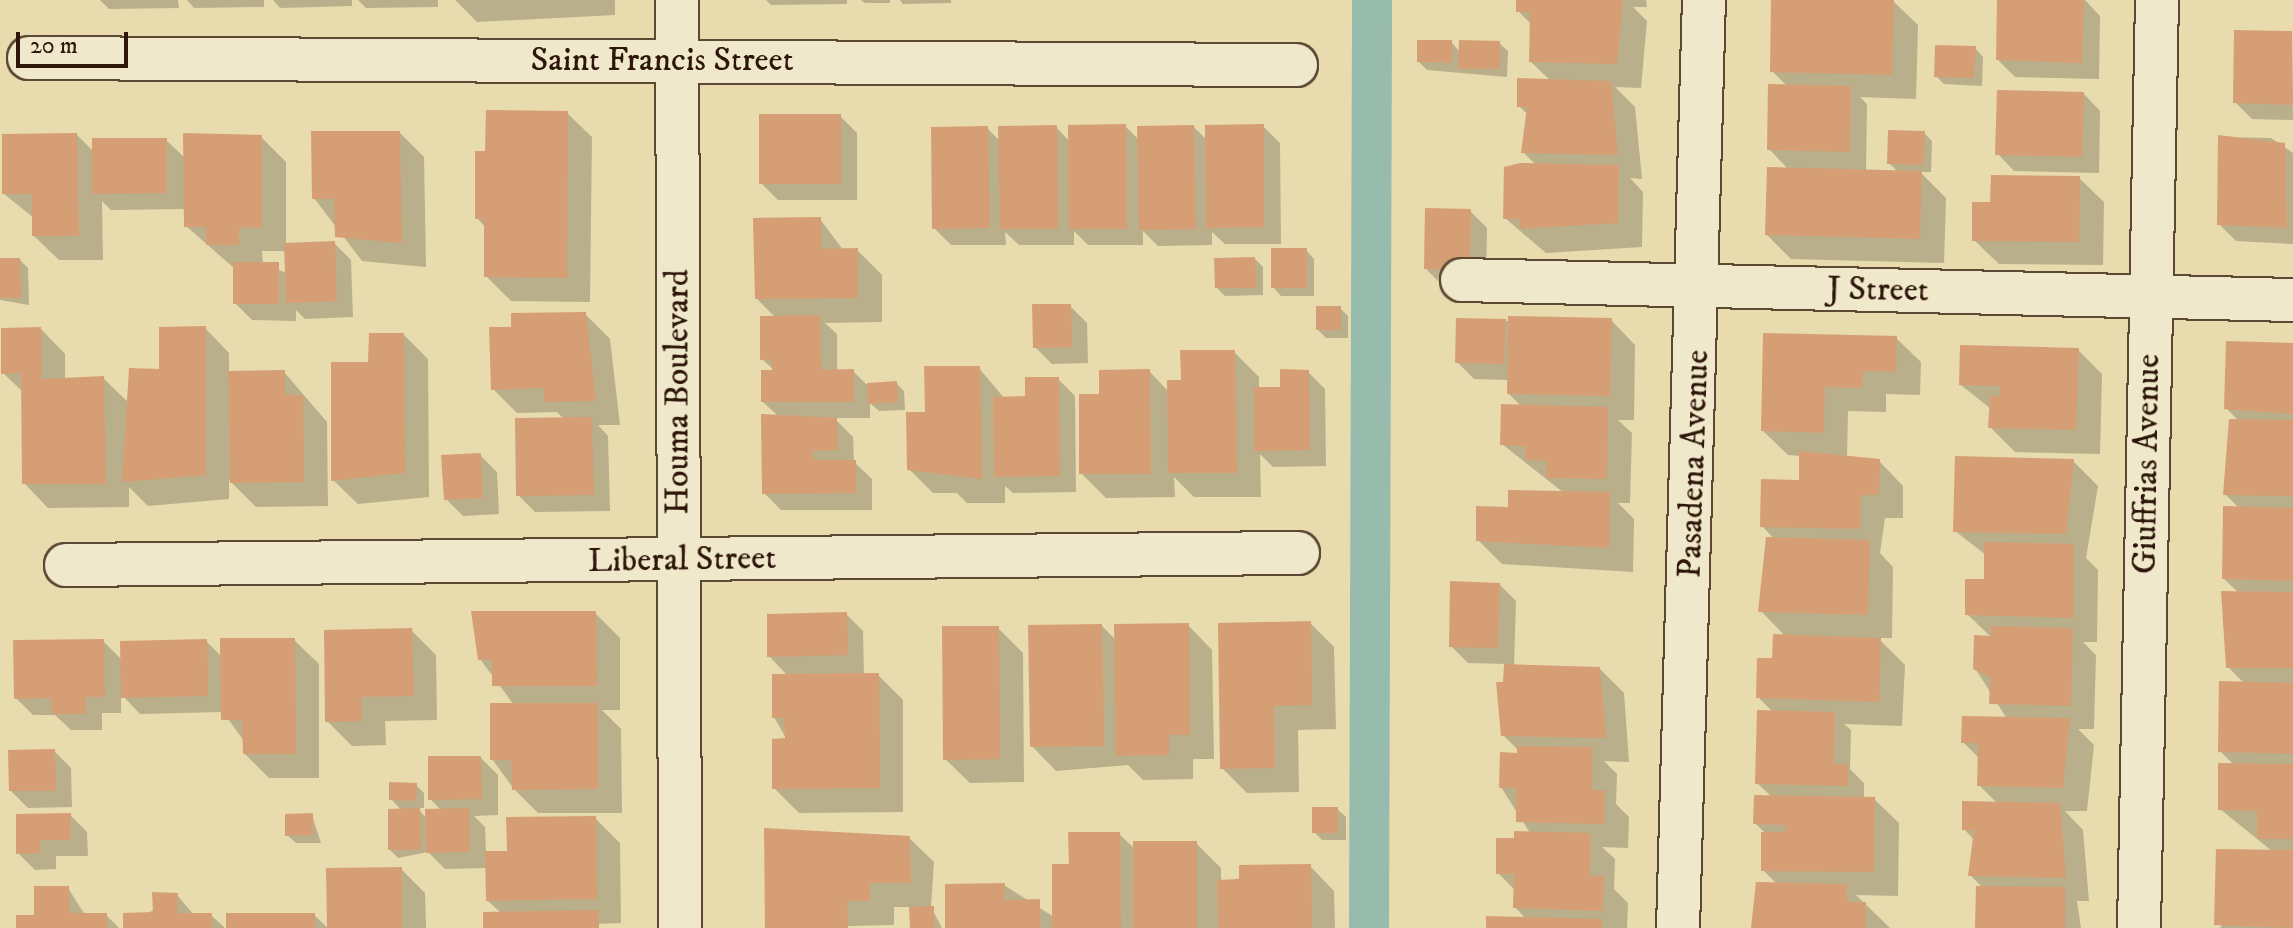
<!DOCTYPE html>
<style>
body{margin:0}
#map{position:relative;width:2293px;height:928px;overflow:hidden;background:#e8dbad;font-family:"IM FELL DW Pica",serif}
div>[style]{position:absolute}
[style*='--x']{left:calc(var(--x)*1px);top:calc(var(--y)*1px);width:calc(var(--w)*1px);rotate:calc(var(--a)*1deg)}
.shadow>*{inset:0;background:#0003}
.canal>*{height:40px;margin:-20px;padding:0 20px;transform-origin:20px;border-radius:20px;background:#97bbad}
.building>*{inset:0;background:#d69e75}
.roads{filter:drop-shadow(2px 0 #5c4833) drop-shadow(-2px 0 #5c4833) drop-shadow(0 2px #5c4833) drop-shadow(0 -2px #5c4833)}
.minor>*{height:42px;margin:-21px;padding:0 21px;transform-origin:21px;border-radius:21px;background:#f0e8ca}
span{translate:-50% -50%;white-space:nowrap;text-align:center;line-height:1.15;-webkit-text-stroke:6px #f0e8ca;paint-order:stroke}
.street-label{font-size:34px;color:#2e170a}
.scale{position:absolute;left:16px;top:32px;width:112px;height:36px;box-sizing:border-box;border:4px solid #2e170a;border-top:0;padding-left:10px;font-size:24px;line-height:28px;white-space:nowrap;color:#2e170a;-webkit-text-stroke:6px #f0e8ca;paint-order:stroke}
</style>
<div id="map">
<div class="shadow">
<i style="clip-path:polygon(100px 0,178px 0,179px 8px,109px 9px)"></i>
<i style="clip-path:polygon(187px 0,264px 0,264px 7px,194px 8px)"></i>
<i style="clip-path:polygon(273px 0,352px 0,352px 6px,280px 8px)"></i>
<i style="clip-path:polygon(358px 0,438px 0,438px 7px,366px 8px)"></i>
<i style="clip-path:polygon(455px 0,615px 0,615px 15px,477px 22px)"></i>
<i style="clip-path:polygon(766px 0,847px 0,847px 4px,771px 5px)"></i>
<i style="clip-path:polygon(861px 0,890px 0,890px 3px,865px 3px)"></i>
<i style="clip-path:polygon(900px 0,951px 0,951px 3px,903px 4px)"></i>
<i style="clip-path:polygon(1518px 0,1646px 0,1647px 7px,1633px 7px,1647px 21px,1641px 88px,1615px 87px,1635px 107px,1642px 179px,1630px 178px,1643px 192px,1642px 247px,1546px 253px,1505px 218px,1540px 169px,1523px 152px,1528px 115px,1519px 106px,1551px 81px,1531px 62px,1532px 25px,1518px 11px)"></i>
<i style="clip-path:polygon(1773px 0,1893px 1px,1918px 25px,1916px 99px,1860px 97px,1867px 104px,1866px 172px,1898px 172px,1889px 163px,1924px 133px,1932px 141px,1931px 172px,1920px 172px,1946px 198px,1944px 263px,1791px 259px,1767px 235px,1789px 170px,1769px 149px,1787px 86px,1772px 71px)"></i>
<i style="clip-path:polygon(1999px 0,2085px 0,2100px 16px,2099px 79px,2015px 77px,1998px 60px)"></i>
<i style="clip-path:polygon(2291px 33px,2293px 120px,2252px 119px,2235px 102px)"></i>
<i style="clip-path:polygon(1451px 42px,1460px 52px,1499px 43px,1508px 51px,1507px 77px,1427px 70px,1419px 62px)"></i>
<i style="clip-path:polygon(1975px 48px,1983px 57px,1982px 86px,1944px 84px,1936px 76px)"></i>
<i style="clip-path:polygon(2084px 94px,2100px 111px,2099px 173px,2014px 171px,1998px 154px)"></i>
<i style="clip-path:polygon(567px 113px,592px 137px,590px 302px,511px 301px,486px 276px,486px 228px,477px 218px,487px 153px)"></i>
<i style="clip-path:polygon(840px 116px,857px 133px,857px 200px,778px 200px,761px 183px)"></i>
<i style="clip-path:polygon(1125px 126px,1140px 141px,1194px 127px,1207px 140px,1263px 126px,1280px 143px,1281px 244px,1225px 244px,1212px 232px,1212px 245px,1158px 246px,1143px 231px,1143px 245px,1088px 245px,1074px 231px,1074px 245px,1019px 245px,1005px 232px,1006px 245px,951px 245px,934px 228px,987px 128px,1001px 142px,1056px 127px,1070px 142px)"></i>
<i style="clip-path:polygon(400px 133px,424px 157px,426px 267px,362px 261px,314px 198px)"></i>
<i style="clip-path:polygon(evenodd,77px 135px,94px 152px,166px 140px,186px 159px,261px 137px,286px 162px,286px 245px,334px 243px,351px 260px,353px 317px,305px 319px,296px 310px,296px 321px,252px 320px,235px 303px,235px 269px,186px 226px,186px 209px,111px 210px,102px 201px,103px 260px,59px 260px,34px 236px,34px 218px,4px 194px,77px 135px,262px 251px,286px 251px,287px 273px,263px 264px,262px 251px)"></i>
<i style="clip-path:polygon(2220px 137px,2271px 138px,2293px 153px,2293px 244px,2236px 241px,2219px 224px)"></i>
<i style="clip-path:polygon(2079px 178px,2104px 202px,2103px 265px,1999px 264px,1974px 240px,1992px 204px)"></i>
<i style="clip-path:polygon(1470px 211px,1487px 228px,1486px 286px,1443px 286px,1426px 269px)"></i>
<i style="clip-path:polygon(820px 219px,844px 251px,857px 250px,882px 275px,882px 322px,825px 323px,837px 334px,837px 372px,853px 371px,870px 388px,896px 383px,904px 391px,905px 410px,879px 411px,870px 403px,870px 418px,834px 418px,853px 437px,854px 462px,872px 479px,872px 510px,781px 510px,764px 493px,779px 417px,763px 402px,776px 372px,762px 359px,776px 318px,757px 299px)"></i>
<i style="clip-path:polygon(1306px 250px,1314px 259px,1314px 296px,1281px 296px,1273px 287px)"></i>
<i style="clip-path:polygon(1255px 259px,1263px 267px,1263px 295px,1225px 296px,1217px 288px)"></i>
<i style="clip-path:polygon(0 260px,20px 260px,28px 268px,29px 305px,0 300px)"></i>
<i style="clip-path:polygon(1070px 306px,1087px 323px,1088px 363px,1052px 364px,1035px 347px)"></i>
<i style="clip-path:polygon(1340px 308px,1348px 316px,1348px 338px,1326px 338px,1318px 330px)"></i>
<i style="clip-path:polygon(585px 314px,610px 339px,620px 425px,598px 425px,608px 436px,610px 511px,535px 512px,518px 495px,564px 419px,557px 412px,517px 413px,493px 389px)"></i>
<i style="clip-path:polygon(1611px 320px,1635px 345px,1634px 420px,1618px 420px,1632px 433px,1630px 503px,1618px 503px,1634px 519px,1633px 572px,1502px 564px,1478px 540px,1564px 493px,1502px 444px,1522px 407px,1509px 394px,1509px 380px,1474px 379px,1457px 362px,1505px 321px)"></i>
<i style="clip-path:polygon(205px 328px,229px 353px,229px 373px,284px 372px,327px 422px,328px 506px,256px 507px,229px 480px,229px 499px,148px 506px,129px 487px,129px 507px,48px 508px,24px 483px,23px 392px,3px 373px,41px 329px,65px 354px,65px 380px,103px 378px,129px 403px)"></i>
<i style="clip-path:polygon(404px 335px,428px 359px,429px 497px,358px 504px,333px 480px,370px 364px)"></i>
<i style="clip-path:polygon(1765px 335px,1896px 338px,1921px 362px,1920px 395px,1886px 394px,1886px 412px,1848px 411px,1847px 458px,1879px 461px,1903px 486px,1903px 518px,1885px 518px,1880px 553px,1893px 567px,1892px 638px,1878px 638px,1905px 665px,1902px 726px,1844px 724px,1851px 730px,1850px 769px,1864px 783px,1864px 798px,1874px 799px,1899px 823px,1898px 896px,1856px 895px,1890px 928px,1754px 928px,1777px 884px,1763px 870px,1766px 834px,1755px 823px,1772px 797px,1757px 783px,1773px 712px,1758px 697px,1786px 637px,1761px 611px,1775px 540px,1762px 526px,1801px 482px,1801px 456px,1788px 455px,1763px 431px)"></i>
<i style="clip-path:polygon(2293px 345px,2293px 928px,2220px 928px,2272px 851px,2220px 809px,2234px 765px,2220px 751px,2245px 684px,2228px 667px,2239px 593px,2224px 579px,2239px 508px,2225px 494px,2239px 421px,2226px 408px)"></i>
<i style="clip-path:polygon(2078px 350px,2102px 374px,2100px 454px,2015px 452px,1990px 427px,1991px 409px,1961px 385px)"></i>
<i style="clip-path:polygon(1234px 352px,1259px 377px,1259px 389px,1282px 389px,1308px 372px,1325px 389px,1326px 466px,1273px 467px,1260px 454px,1261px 497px,1194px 497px,1174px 477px,1175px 497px,1106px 498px,1081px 473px,1101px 396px,1149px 371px,1169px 392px)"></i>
<i style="clip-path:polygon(979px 368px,1004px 398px,1027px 398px,1058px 379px,1075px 396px,1076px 492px,1013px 493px,1005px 486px,1005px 503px,967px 503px,957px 493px,933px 493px,909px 469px,927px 414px)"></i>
<i style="clip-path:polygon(480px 455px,497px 472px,499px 514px,463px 516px,446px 499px)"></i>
<i style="clip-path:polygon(2073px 461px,2098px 486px,2086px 558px,2098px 570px,2097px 642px,2083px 642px,2096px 655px,2094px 729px,2078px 729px,2094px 745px,2087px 811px,2065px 811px,2083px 830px,2089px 901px,2077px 901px,2081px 928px,1977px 928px,1983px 888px,1970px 875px,1974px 840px,1964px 829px,1998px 804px,1979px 785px,1979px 758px,1963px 742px,2007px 719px,1975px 668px,1992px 638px,1967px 614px,1986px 581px,1986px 555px,1955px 531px)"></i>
<i style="clip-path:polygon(1499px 584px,1516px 601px,1514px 667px,1600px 669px,1624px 693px,1629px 762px,1604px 761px,1617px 774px,1616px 804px,1629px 817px,1628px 848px,1602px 847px,1615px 859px,1614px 889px,1628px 903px,1627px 928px,1488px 928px,1526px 919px,1515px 907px,1515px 890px,1498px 873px,1516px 840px,1530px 833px,1501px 787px,1521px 753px,1503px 735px,1506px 664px,1468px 663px,1451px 646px)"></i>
<i style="clip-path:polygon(473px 613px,595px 613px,620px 638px,620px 710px,602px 710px,621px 729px,622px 813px,538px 813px,514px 789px,492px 759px,514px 705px,480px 659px)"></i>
<i style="clip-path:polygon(846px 614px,863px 631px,864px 675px,878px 675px,903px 700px,903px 812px,799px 813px,774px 788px,787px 740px,774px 717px,788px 676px,769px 656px)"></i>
<i style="clip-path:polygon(1310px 623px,1334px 647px,1336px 729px,1298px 730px,1299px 792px,1247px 793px,1222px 768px)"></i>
<i style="clip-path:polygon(1188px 625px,1212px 650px,1214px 759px,1193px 759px,1193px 779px,1143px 780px,1128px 765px,1056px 771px,1032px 746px,1102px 626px,1116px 640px)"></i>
<i style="clip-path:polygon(998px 628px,1023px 653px,1024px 782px,970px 783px,945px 759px)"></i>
<i style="clip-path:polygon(411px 630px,436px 655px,437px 720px,385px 721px,386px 745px,352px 746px,327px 721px)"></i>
<i style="clip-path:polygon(294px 640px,319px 664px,319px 778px,269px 778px,244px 753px,244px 741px,223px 712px,140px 714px,121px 694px,121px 713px,102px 713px,102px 730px,71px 730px,55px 715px,33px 715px,16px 698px,103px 641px,122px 660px,206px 641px,223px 658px)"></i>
<i style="clip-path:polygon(54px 751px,71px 768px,72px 807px,28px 808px,11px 791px)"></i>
<i style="clip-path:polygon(481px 758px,498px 775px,498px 815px,474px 816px,485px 827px,486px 853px,509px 853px,595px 818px,620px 843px,621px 923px,485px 928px,501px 913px,488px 901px,487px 868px,445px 869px,428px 852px,398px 858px,390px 850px,402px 811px,391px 799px,416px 785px,424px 793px,424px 808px,417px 808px,427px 819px,442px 811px,430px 799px)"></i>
<i style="clip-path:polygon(1337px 809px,1346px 817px,1346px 840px,1322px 840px,1314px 832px)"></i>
<i style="clip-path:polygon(70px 815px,87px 832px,88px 856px,56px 856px,56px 869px,35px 870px,18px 853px)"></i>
<i style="clip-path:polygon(312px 815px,321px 843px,296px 843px,287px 835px)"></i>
<i style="clip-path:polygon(1119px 834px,1135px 849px,1196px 843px,1221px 868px,1221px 882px,1310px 866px,1334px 891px,1335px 928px,947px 928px,1004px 885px,1054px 917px,1071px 866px)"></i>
<i style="clip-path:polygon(909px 838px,934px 862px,931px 907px,942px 928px,912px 928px,911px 907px,894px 907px,894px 925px,767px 928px)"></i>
<i style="clip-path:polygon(401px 869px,425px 893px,426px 928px,329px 928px)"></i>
<i style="clip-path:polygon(68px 888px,85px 915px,106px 915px,119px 928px,18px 928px)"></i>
<i style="clip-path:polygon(177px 895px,194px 915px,211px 915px,225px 928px,125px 928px)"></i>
<i style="clip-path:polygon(314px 915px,328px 928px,228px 928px)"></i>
</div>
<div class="canal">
<i style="--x:1369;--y:928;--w:928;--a:-89.81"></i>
</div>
<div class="building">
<i style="clip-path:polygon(1516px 0,1623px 0,1617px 64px,1529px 62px,1530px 12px,1516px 12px)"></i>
<i style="clip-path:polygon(1771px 0,1894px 0,1892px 75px,1770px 72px)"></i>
<i style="clip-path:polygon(1997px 0,2084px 0,2082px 63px,1996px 60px)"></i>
<i style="clip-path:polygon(2234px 30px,2292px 31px,2293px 105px,2233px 103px)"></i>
<i style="clip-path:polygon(1417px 40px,1452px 40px,1452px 63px,1417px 62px)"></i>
<i style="clip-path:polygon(1459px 40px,1500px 41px,1500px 69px,1458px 69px)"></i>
<i style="clip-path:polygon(1935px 45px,1976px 46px,1974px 78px,1934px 77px)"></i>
<i style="clip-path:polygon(1517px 78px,1611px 81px,1618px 155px,1521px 153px,1527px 107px,1517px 107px)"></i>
<i style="clip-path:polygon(1768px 84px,1851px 86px,1850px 152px,1767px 150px)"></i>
<i style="clip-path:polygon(1997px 90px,2084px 92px,2082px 157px,1995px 155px)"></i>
<i style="clip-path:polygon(486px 110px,568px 111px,567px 278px,484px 277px,484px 219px,475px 219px,475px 151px,485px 151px)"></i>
<i style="clip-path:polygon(759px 114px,841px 114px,841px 184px,759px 184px)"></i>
<i style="clip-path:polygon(1126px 124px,1127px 229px,1069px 229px,1068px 125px)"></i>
<i style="clip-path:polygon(1264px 124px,1264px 227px,1206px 228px,1205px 125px)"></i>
<i style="clip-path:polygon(1057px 125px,1058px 229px,1000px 229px,998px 126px)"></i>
<i style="clip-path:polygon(1194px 125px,1196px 229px,1139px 230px,1137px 126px)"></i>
<i style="clip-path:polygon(988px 126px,990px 228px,932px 229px,931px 127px)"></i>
<i style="clip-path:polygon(1888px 130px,1925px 131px,1923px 165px,1887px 164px)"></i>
<i style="clip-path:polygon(311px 131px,400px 131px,402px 243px,335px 237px,334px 199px,312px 199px)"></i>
<i style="clip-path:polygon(77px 133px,79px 236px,32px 236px,32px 194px,2px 194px,2px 134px)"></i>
<i style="clip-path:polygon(183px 133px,262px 135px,262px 227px,239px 228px,239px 245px,206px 245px,206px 227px,184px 227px)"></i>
<i style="clip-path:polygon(2218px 135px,2285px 143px,2287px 228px,2217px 225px)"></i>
<i style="clip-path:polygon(92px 138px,167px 138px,167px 193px,92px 194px)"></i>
<i style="clip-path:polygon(1520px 163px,1619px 165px,1618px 223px,1519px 229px,1520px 219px,1503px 219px,1504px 167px)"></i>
<i style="clip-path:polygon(1767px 167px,1922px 171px,1920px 239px,1765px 235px)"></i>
<i style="clip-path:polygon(1991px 175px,2080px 176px,2079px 242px,1972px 241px,1972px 202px,1990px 202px)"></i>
<i style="clip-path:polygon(1425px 208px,1471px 209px,1470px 270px,1424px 269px)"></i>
<i style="clip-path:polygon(821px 217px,821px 249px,858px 248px,858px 298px,755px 299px,753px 218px)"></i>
<i style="clip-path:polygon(335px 241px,337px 301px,286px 303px,284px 243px)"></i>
<i style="clip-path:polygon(1271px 248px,1307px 248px,1307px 288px,1271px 288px)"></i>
<i style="clip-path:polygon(1255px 257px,1256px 288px,1215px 288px,1214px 258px)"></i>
<i style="clip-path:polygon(0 258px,20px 258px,21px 298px,0 298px)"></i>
<i style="clip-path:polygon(233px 262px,279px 262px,279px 304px,233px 304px)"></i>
<i style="clip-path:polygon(1032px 304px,1071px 304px,1072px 347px,1033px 348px)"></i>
<i style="clip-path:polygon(1316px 306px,1341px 306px,1341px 330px,1316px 330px)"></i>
<i style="clip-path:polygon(586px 312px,596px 401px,544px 402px,544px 388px,491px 390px,489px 327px,511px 327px,511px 313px)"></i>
<i style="clip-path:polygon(820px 315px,821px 370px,854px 369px,854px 402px,761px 402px,761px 370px,772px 370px,771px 359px,760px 360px,760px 316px)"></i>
<i style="clip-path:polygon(1508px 316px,1612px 318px,1610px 396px,1507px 394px)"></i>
<i style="clip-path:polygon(1456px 318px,1506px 319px,1504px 364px,1455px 363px)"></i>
<i style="clip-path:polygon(206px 326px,206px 475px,122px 482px,129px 368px,159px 369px,159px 327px)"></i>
<i style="clip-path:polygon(41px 327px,42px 379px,104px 376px,106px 484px,22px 484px,21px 373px,1px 374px,1px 328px)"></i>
<i style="clip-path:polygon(369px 333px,404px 333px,405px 473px,331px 481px,331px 362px,368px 362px)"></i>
<i style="clip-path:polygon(1763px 333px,1897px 336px,1896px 372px,1863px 371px,1862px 388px,1825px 387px,1824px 433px,1761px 431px)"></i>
<i style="clip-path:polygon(2226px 341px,2293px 343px,2293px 414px,2224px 409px)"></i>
<i style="clip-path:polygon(1960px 345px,2079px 348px,2076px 430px,1988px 428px,1990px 396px,2000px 396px,2000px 386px,1959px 385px)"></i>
<i style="clip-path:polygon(1180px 350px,1235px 350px,1237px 473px,1168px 473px,1167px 380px,1181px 380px)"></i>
<i style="clip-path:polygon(924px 366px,980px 366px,982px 479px,907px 470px,906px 412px,925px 412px)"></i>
<i style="clip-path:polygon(1150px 369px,1151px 474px,1079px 474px,1079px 394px,1099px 394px,1099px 370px)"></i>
<i style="clip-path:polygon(1280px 369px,1309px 370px,1310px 450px,1254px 451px,1254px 387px,1280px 387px)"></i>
<i style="clip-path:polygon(285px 370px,285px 395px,303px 395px,304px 482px,230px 483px,228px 371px)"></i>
<i style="clip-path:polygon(1025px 377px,1059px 377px,1060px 476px,994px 477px,993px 397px,1025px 396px)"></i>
<i style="clip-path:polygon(897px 381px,898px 402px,868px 404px,867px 383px)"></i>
<i style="clip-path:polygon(1501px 404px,1608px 407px,1607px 479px,1546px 478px,1547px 461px,1525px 460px,1525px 446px,1500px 445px)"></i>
<i style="clip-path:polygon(761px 414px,837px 418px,838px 450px,813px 451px,814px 460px,856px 460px,856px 493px,762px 494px)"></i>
<i style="clip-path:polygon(592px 417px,594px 495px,516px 496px,515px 418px)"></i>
<i style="clip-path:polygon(2229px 419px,2293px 420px,2293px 496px,2223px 495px)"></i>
<i style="clip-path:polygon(1799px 451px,1880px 459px,1879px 495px,1861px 495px,1860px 529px,1760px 527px,1761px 479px,1799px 480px)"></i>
<i style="clip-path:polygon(481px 453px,483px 498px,444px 500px,441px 455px)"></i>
<i style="clip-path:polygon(1955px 456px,2074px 459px,2066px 534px,1953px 532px)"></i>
<i style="clip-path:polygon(1508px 490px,1610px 492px,1609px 548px,1476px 541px,1476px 506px,1508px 507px)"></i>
<i style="clip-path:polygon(2223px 506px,2293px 508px,2293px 581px,2222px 579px)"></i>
<i style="clip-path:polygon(1766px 537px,1870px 540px,1868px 615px,1758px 612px)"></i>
<i style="clip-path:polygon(1984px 542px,2074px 544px,2074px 618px,1965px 615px,1965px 579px,1984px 579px)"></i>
<i style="clip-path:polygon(1450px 581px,1500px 583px,1498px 648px,1449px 647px)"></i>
<i style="clip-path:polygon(2221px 591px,2293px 592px,2293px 668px,2226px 668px)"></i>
<i style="clip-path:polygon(471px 611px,596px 611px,597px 686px,492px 686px,492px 660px,478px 660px)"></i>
<i style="clip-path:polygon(847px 612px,848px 655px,767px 657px,767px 614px)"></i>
<i style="clip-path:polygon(1311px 621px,1312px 705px,1274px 706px,1275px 768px,1220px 769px,1218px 623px)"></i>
<i style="clip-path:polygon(1189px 623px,1190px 735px,1169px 735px,1169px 755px,1116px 756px,1114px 624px)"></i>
<i style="clip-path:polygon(1102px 624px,1104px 746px,1030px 747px,1028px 625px)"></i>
<i style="clip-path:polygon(942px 626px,999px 626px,1000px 759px,943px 760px)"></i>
<i style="clip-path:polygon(1991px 626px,2073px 628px,2071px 706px,1989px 704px,1990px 677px,1973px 669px,1974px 635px,1991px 636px)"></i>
<i style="clip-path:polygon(412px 628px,414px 696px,361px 697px,362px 721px,325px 722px,324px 630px)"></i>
<i style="clip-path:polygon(1773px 634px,1881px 638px,1879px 702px,1756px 698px,1757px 658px,1772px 658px)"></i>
<i style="clip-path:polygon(220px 638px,295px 638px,296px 754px,243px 754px,242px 720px,221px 720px)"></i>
<i style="clip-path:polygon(104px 639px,105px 697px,85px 697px,86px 714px,52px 714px,51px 698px,14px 699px,13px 640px)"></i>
<i style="clip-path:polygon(207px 639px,208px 696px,121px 698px,120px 641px)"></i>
<i style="clip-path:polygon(1504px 664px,1600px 667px,1606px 738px,1501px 736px,1496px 682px,1503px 682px)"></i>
<i style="clip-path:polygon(879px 673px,880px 788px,772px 789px,772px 739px,785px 738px,784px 718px,772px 718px,772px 674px)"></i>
<i style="clip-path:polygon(2219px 681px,2293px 683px,2293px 754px,2218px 752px)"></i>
<i style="clip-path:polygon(490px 703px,598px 703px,598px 789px,512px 790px,511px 760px,490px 760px)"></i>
<i style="clip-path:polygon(1757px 710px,1835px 712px,1834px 764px,1848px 764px,1848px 786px,1755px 784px)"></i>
<i style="clip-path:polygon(1962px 716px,2070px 718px,2063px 788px,1977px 786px,1978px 743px,1961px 743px)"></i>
<i style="clip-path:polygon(1517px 746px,1593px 747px,1592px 790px,1605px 790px,1604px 824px,1516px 822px,1516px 788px,1499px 788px,1500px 752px,1517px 753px)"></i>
<i style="clip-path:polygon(55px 749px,56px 791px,9px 791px,8px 750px)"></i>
<i style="clip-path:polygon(428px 756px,481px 756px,482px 799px,428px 800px)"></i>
<i style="clip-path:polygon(2218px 763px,2293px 764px,2293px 839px,2257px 839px,2257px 811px,2218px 810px)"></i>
<i style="clip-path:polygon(389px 782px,417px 783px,416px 801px,389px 800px)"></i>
<i style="clip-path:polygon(1754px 795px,1875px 797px,1874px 872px,1761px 871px,1761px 832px,1785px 832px,1785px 825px,1753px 824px)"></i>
<i style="clip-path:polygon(1962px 801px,2060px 803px,2066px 878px,1968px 876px,1974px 830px,1962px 830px)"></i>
<i style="clip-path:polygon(1312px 807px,1338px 807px,1338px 833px,1312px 833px)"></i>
<i style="clip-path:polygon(420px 808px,421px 850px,388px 850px,388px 809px)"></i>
<i style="clip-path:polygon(469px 808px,470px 852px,426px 853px,425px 809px)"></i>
<i style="clip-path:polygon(71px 813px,71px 840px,40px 840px,40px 853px,16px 854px,16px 814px)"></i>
<i style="clip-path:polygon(313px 813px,313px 835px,285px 836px,285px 814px)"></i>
<i style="clip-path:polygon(596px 816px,597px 899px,486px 901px,485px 851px,507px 851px,506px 817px)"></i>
<i style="clip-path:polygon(764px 828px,910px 836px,911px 883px,870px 883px,870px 901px,847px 901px,848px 928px,765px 928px)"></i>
<i style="clip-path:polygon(1514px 831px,1591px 833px,1590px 876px,1604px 876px,1603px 911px,1513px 908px,1514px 874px,1496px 874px,1496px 838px,1514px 838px)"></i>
<i style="clip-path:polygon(1068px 832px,1120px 832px,1121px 928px,1052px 928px,1052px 864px,1069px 864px)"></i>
<i style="clip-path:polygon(1133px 841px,1197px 841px,1197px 928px,1133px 928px)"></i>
<i style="clip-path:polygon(2216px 849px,2293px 850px,2293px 928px,2214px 925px)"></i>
<i style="clip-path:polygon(1311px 864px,1312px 928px,1218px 928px,1217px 880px,1239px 879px,1239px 865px)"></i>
<i style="clip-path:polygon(402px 867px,402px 928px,327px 928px,326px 868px)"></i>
<i style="clip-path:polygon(1756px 882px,1847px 884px,1847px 902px,1866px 902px,1866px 928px,1751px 928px)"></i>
<i style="clip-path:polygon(1005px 883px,1004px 900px,1040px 899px,1040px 928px,945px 928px,945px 884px)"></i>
<i style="clip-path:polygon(34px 886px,69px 886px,69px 913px,107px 913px,108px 928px,16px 928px,16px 915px,34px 915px)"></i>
<i style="clip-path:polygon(1976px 886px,2065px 887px,2065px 928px,1975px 928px)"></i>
<i style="clip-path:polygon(152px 892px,178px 893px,177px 913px,212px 913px,212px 928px,123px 928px,123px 913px,153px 912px)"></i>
<i style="clip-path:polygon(934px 906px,934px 928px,910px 928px,909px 907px)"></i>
<i style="clip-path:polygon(599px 910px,599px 928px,483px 928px,483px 912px)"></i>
<i style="clip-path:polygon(226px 913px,315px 913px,315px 928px,226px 928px)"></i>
<i style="clip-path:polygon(1486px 916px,1602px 919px,1602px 928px,1486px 928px)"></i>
</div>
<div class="roads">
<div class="minor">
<i style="--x:677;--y:0;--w:928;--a:89.81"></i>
<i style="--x:29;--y:58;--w:1267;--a:0.32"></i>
<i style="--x:1462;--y:280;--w:831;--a:1.38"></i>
<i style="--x:66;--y:565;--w:1232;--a:-0.56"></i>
<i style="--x:1678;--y:928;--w:928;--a:-88.4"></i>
<i style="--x:2139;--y:928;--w:928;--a:-88.89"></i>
</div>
</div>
<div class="street-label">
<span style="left:662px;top:61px">Saint Francis Street</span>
<span style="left:1878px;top:290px;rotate:1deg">J Street</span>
<span style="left:678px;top:392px;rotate:-90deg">Houma Boulevard</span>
<span style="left:1694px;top:464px;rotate:-88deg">Pasadena Avenue</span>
<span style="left:2147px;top:464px;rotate:-89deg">Giuffrias Avenue</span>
<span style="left:682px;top:560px;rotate:-1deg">Liberal Street</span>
</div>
<div class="scale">20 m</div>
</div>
